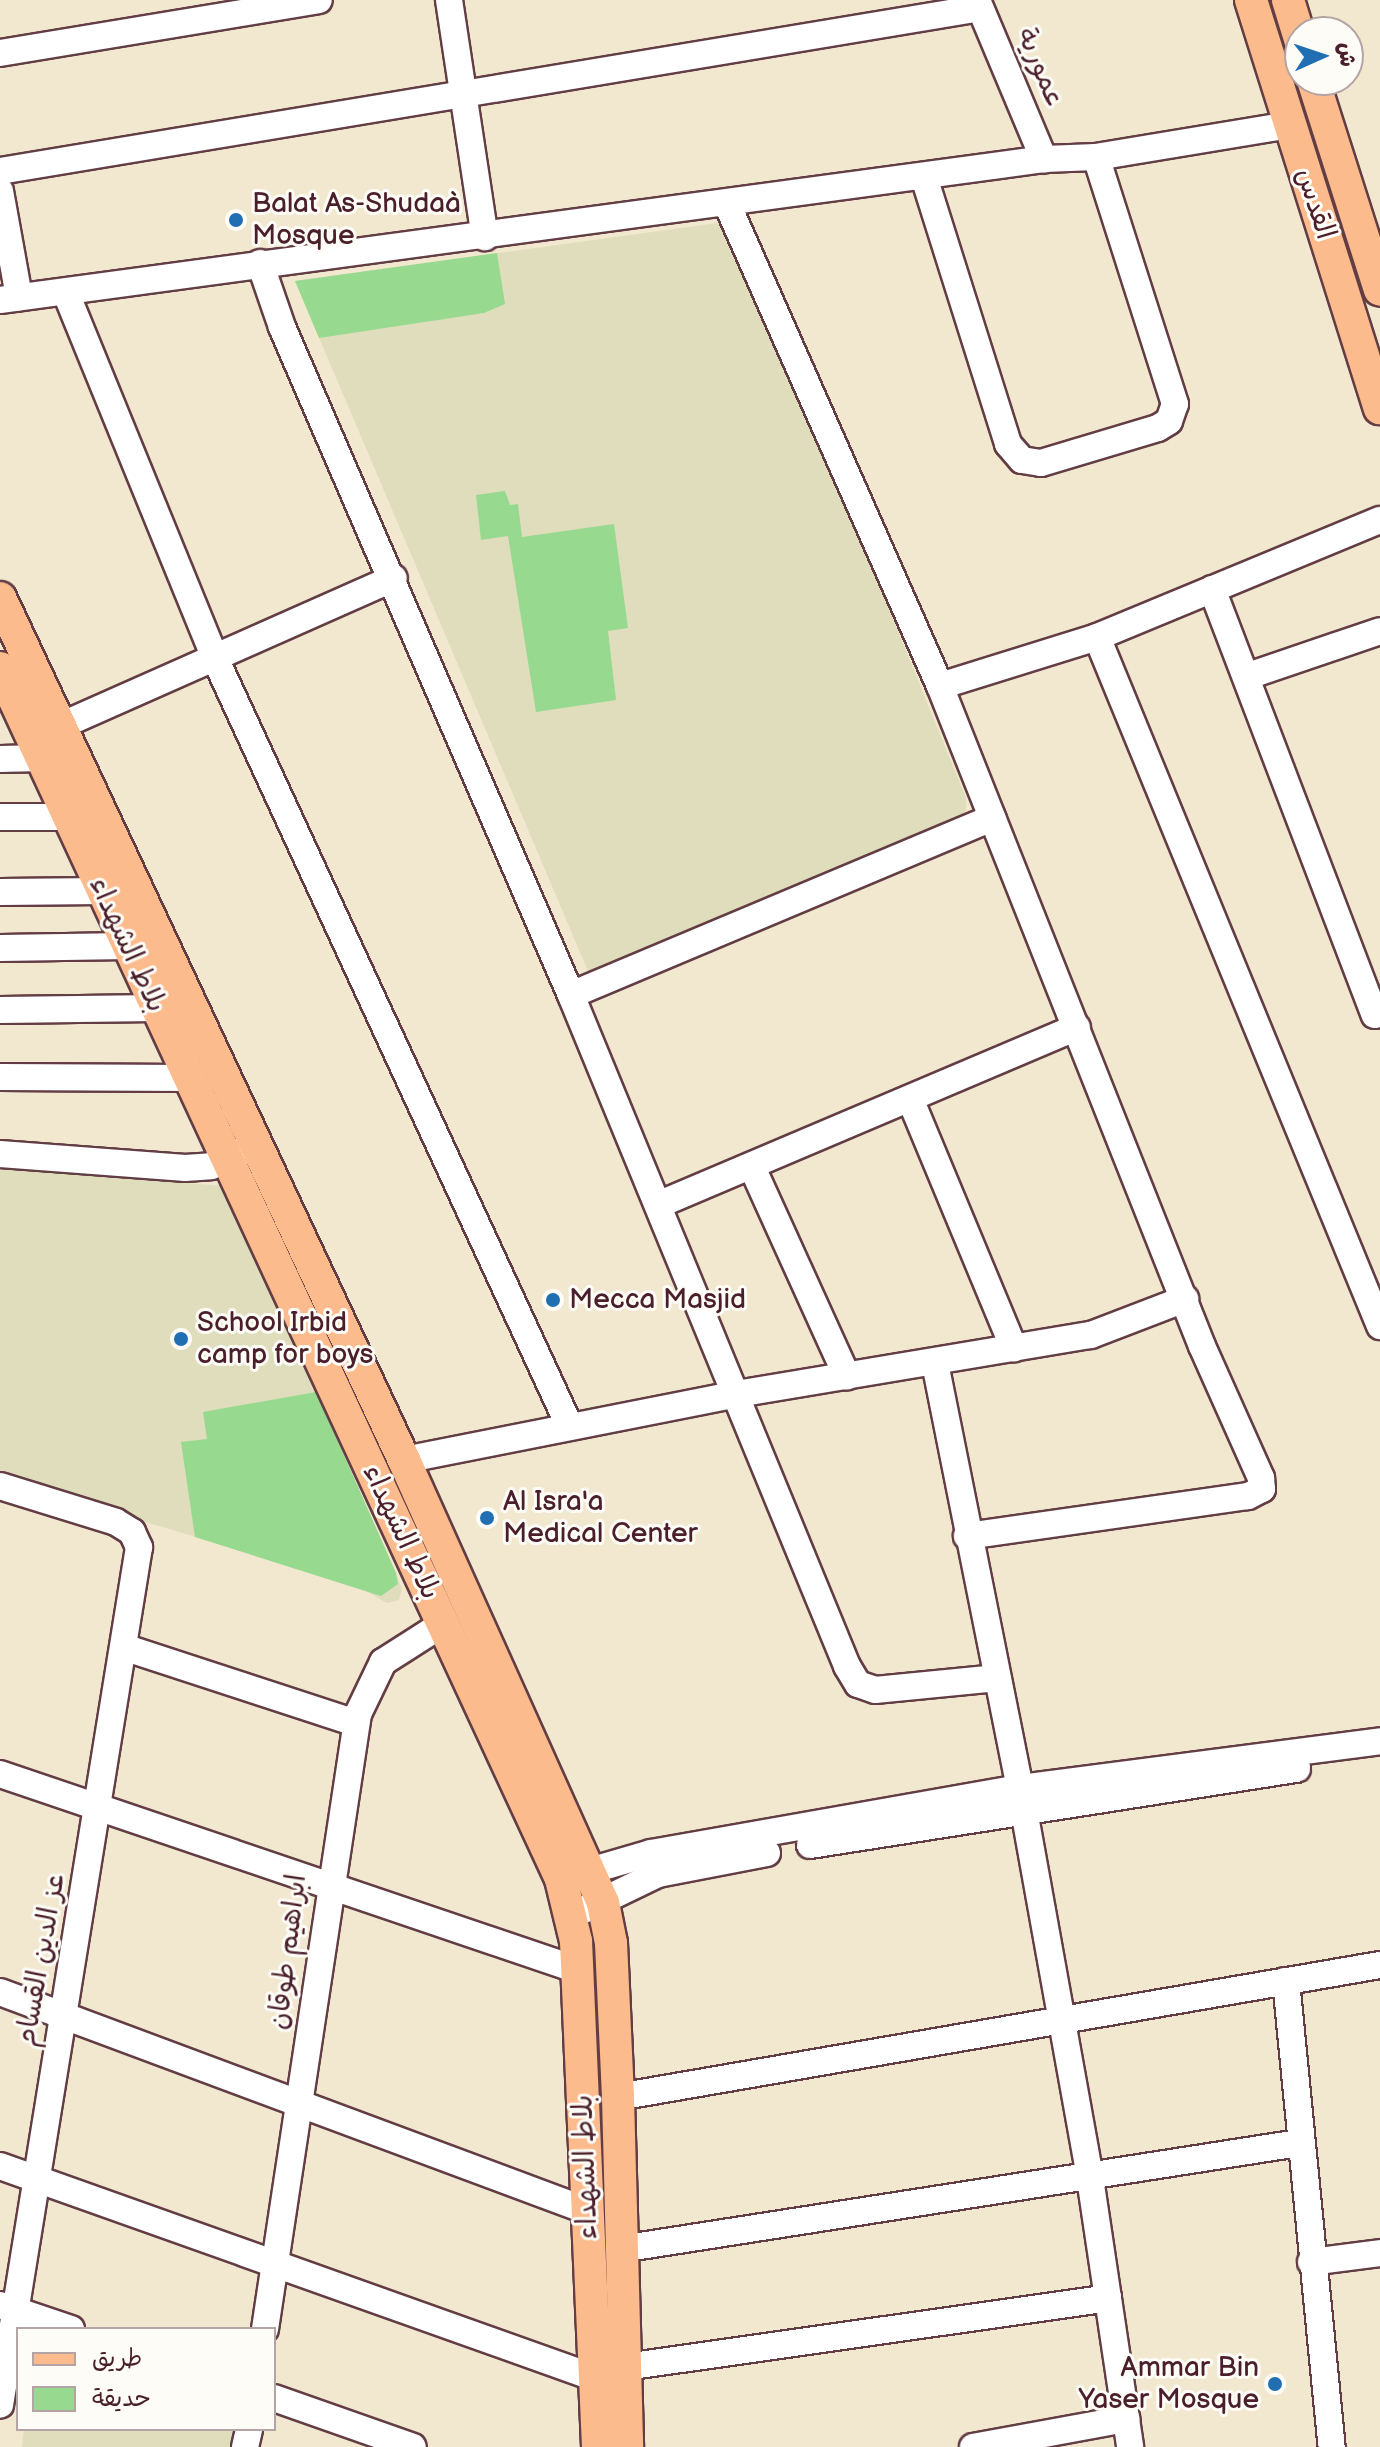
<!DOCTYPE html>
<meta charset="utf-8">
<style>
body{margin:0}
#map{position:relative;width:1380px;height:2447px;overflow:hidden;background:#f1e8cf;font-family:"Balsamiq Sans","Playpen Sans Arabic",sans-serif}
div>[style]{position:absolute}
[style*='--x']{left:calc(var(--x)*1px);top:calc(var(--y)*1px);width:calc(var(--w)*1px);rotate:calc(var(--a)*1deg)}
.built>*{inset:0;background:#dfddbb}
.green>*{inset:0;background:#98d990}
.roads{filter:drop-shadow(2px 0 #633d44) drop-shadow(-2px 0 #633d44) drop-shadow(0 2px #633d44) drop-shadow(0 -2px #633d44)}
.minor>*{height:26px;margin:-13px;padding:0 13px;transform-origin:13px;border-radius:13px;background:#fff}
.major>*{height:32px;margin:-16px;padding:0 16px;transform-origin:16px;border-radius:16px;background:#fbbb8d}
.dots>*{width:22px;height:22px;translate:-50% -50%;box-sizing:border-box;border:4px solid #fdfcf7;border-radius:50%}
span{translate:-50% -50%;white-space:nowrap;text-align:center;line-height:1.15;-webkit-text-stroke:6px #fdfcf7;paint-order:stroke}
.street-label{font-size:28px;color:#4a1f2b}
.poi-label{font-size:28px;color:#4a1f2b}
.left{translate:0 -50%;text-align:left}
.right{translate:-100% -50%;text-align:right}
.legend{position:absolute;left:16px;top:2327px;width:260px;height:104px;box-sizing:border-box;background:#fdfcf7;border:2px solid #b5a4a5;margin:0;padding:10px 14px;list-style:none;font-size:24px;color:#4a1f2b}
.legend li{display:flex;align-items:center;gap:16px;height:40px}
.legend b{width:40px;border:2px solid #b5a4a5}
.north{position:absolute;left:1284px;top:16px;width:80px;height:80px;box-sizing:border-box;background:#fdfcf7;border:2px solid #b5a4a5;border-radius:50%;rotate:87deg;font-size:22px;font-weight:700;line-height:32px;text-align:center;color:#4a1f2b}
.north::after{content:'';display:block;margin:auto;width:28px;height:36px;background:#1f6fb2;clip-path:polygon(50% 0,100% 100%,50% 72%,0 100%)}
</style>
<div id="map">
<div class="built">
<i style="clip-path:polygon(718px 223px,730px 226px,741px 245px,966px 798px,966px 810px,962px 820px,594px 975px,588px 971px,295px 281px)"></i>
<i style="clip-path:polygon(0 1169px,225px 1186px,396px 1573px,402px 1589px,399px 1600px,387px 1603px,352px 1583px,0 1479px)"></i>
<i style="clip-path:polygon(24px 2429px,238px 2429px,235px 2447px,22px 2447px)"></i>
</div>
<div class="green">
<i style="clip-path:polygon(497px 253px,505px 304px,484px 313px,319px 338px,295px 281px)"></i>
<i style="clip-path:polygon(505px 491px,510px 505px,518px 504px,522px 537px,614px 524px,628px 628px,608px 631px,616px 700px,536px 712px,508px 536px,481px 540px,476px 495px)"></i>
<i style="clip-path:polygon(316px 1392px,396px 1573px,398px 1584px,381px 1596px,195px 1537px,181px 1442px,207px 1439px,203px 1412px)"></i>
</div>
<div class="roads">
<div class="minor">
<i style="--x:449;--y:0;--w:240;--a:81.4"></i>
<i style="--x:977;--y:0;--w:173;--a:67.2"></i>
<i style="--x:0;--y:53;--w:323;--a:-9.4"></i>
<i style="--x:0;--y:171;--w:993;--a:-9.44"></i>
<i style="--x:924;--y:177;--w:280;--a:72.5"></i>
<i style="--x:1008;--y:444;--w:21;--a:49"></i>
<i style="--x:1022;--y:460;--w:19;--a:9"></i>
<i style="--x:1041;--y:463;--w:122;--a:-16.7"></i>
<i style="--x:1158;--y:428;--w:13;--a:-32"></i>
<i style="--x:1169;--y:421;--w:18;--a:-71"></i>
<i style="--x:1175;--y:404;--w:259;--a:-107.7"></i>
<i style="--x:0;--y:191;--w:108;--a:79.8"></i>
<i style="--x:728;--y:206;--w:525;--a:66.17"></i>
<i style="--x:940;--y:686;--w:710;--a:68.35"></i>
<i style="--x:1202;--y:1346;--w:145;--a:65.9"></i>
<i style="--x:1261;--y:1478;--w:11;--a:85"></i>
<i style="--x:1262;--y:1489;--w:16;--a:153"></i>
<i style="--x:1248;--y:1496;--w:284;--a:171.9"></i>
<i style="--x:260;--y:263;--w:68;--a:71"></i>
<i style="--x:282;--y:327;--w:728;--a:66.61"></i>
<i style="--x:571;--y:995;--w:726;--a:67.64"></i>
<i style="--x:847;--y:1666;--w:21;--a:59"></i>
<i style="--x:858;--y:1684;--w:18;--a:19"></i>
<i style="--x:875;--y:1690;--w:123;--a:-5.6"></i>
<i style="--x:66;--y:293;--w:392;--a:67.8"></i>
<i style="--x:214;--y:656;--w:847;--a:65.22"></i>
<i style="--x:0;--y:300;--w:1053;--a:-7.69"></i>
<i style="--x:1044;--y:159;--w:52;--a:-2.2"></i>
<i style="--x:1096;--y:157;--w:196;--a:-9.4"></i>
<i style="--x:1212;--y:589;--w:456;--a:69.1"></i>
<i style="--x:1097;--y:637;--w:745;--a:67.67"></i>
<i style="--x:1248;--y:676;--w:139;--a:-18.8"></i>
<i style="--x:940;--y:686;--w:164;--a:-17.3"></i>
<i style="--x:1097;--y:637;--w:306;--a:-22.5"></i>
<i style="--x:60;--y:726;--w:365;--a:-23.9"></i>
<i style="--x:0;--y:759;--w:42;--a:-1.4"></i>
<i style="--x:0;--y:817;--w:67;--a:0"></i>
<i style="--x:0;--y:892;--w:103;--a:-0.6"></i>
<i style="--x:0;--y:948;--w:128;--a:-0.9"></i>
<i style="--x:571;--y:995;--w:457;--a:-22.8"></i>
<i style="--x:0;--y:1010;--w:157;--a:-0.7"></i>
<i style="--x:0;--y:1077;--w:188;--a:0.3"></i>
<i style="--x:911;--y:1101;--w:268;--a:67.4"></i>
<i style="--x:0;--y:1154;--w:186;--a:4.3"></i>
<i style="--x:185;--y:1168;--w:26;--a:-4"></i>
<i style="--x:211;--y:1166;--w:37;--a:-26"></i>
<i style="--x:752;--y:1167;--w:230;--a:65.6"></i>
<i style="--x:658;--y:1205;--w:455;--a:-23"></i>
<i style="--x:935;--y:1363;--w:433;--a:78.7"></i>
<i style="--x:1020;--y:1788;--w:396;--a:79.8"></i>
<i style="--x:1090;--y:2178;--w:272;--a:81.5"></i>
<i style="--x:404;--y:1460;--w:339;--a:-11.2"></i>
<i style="--x:737;--y:1394;--w:359;--a:-9.5"></i>
<i style="--x:1091;--y:1335;--w:101;--a:-21"></i>
<i style="--x:0;--y:1486;--w:121;--a:17.2"></i>
<i style="--x:116;--y:1522;--w:19;--a:32"></i>
<i style="--x:132;--y:1532;--w:17;--a:65"></i>
<i style="--x:139;--y:1547;--w:869;--a:99.2"></i>
<i style="--x:126;--y:1648;--w:242;--a:18.1"></i>
<i style="--x:0;--y:1774;--w:610;--a:18.73"></i>
<i style="--x:810;--y:1845;--w:493;--a:-8.9"></i>
<i style="--x:572;--y:1876;--w:82;--a:-16.2"></i>
<i style="--x:651;--y:1853;--w:375;--a:-10"></i>
<i style="--x:1020;--y:1788;--w:363;--a:-7.4"></i>
<i style="--x:571;--y:1916;--w:97;--a:-25.8"></i>
<i style="--x:658;--y:1874;--w:111;--a:-10.9"></i>
<i style="--x:1286;--y:1981;--w:468;--a:84.4"></i>
<i style="--x:0;--y:1992;--w:627;--a:20.43"></i>
<i style="--x:618;--y:2097;--w:773;--a:-9.83"></i>
<i style="--x:0;--y:2166;--w:629;--a:19.59"></i>
<i style="--x:621;--y:2249;--w:686;--a:-8.89"></i>
<i style="--x:1311;--y:2262;--w:70;--a:-7.4"></i>
<i style="--x:0;--y:2305;--w:75;--a:18.7"></i>
<i style="--x:265;--y:2329;--w:622;--a:-81.4"></i>
<i style="--x:358;--y:1714;--w:58;--a:-64.3"></i>
<i style="--x:383;--y:1662;--w:72;--a:-32.6"></i>
<i style="--x:625;--y:2367;--w:488;--a:-8.1"></i>
<i style="--x:274;--y:2398;--w:147;--a:19.4"></i>
<i style="--x:245;--y:2447;--w:18;--a:-77"></i>
<i style="--x:973;--y:2447;--w:156;--a:-10.4"></i>
</div>
<div class="major">
<i style="--x:1251;--y:0;--w:428;--a:72.5"></i>
<i style="--x:1288;--y:0;--w:41;--a:72.9"></i>
<i style="--x:1313;--y:80;--w:220;--a:72.3"></i>
<i style="--x:0;--y:598;--w:952;--a:64.89"></i>
<i style="--x:404;--y:1460;--w:486;--a:65.8"></i>
<i style="--x:603;--y:1903;--w:41;--a:78.7"></i>
<i style="--x:611;--y:1943;--w:154;--a:87.4"></i>
<i style="--x:618;--y:2097;--w:350;--a:88.5"></i>
<i style="--x:0;--y:668;--w:1335;--a:65.14"></i>
<i style="--x:561;--y:1879;--w:64;--a:76.4"></i>
<i style="--x:576;--y:1941;--w:506;--a:87.51"></i>
</div>
</div>
<div class="dots">
<i style="left:236px;top:220px;background:#1f6fb2"></i>
<i style="left:553px;top:1300px;background:#1f6fb2"></i>
<i style="left:181px;top:1339px;background:#1f6fb2"></i>
<i style="left:487px;top:1518px;background:#1f6fb2"></i>
<i style="left:1275px;top:2384px;background:#1f6fb2"></i>
</div>
<div class="street-label">
<span style="left:1040px;top:67px;rotate:67deg">عمورية</span>
<span style="left:1315px;top:204px;rotate:72deg">القدس</span>
<span style="left:127px;top:945px;rotate:65deg">بلاط الشهداء</span>
<span style="left:401px;top:1532px;rotate:65deg">بلاط الشهداء</span>
<span style="left:288px;top:1952px;rotate:-83deg">ابراهيم طوقان</span>
<span style="left:41px;top:1960px;rotate:-80deg">عز الدين القسام</span>
<span style="left:586px;top:2167px;rotate:-92deg">بلاط الشهداء</span>
</div>
<div class="poi-label">
<span class="left" style="left:252px;top:220px">Balat As-Shudaà<br>Mosque</span>
<span class="left" style="left:569px;top:1300px">Mecca Masjid</span>
<span class="left" style="left:197px;top:1339px">School Irbid<br>camp for boys</span>
<span class="left" style="left:503px;top:1518px">Al Isra'a<br>Medical Center</span>
<span class="right" style="left:1259px;top:2384px">Ammar Bin<br>Yaser Mosque</span>
</div>
<ul class="legend">
<li><b style="height:10px;background:#fbbb8d"></b>طريق</li>
<li><b style="height:22px;background:#98d990"></b>حديقة</li>
</ul>
<div class="north">ش</div>
</div>
